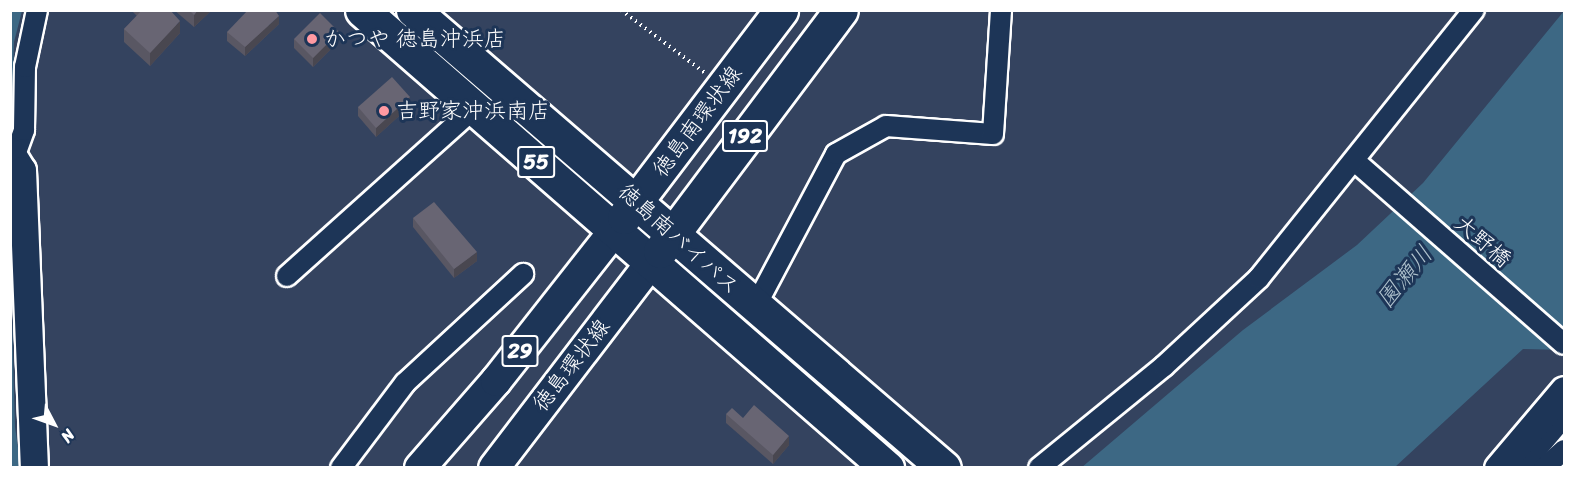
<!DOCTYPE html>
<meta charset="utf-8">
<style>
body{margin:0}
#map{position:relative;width:1575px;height:478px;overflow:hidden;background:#34435f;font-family:Sriracha,"Klee One",sans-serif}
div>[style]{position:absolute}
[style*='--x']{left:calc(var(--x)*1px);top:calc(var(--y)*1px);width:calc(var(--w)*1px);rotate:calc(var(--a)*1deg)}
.water>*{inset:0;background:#3d6884}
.path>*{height:4px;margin-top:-2px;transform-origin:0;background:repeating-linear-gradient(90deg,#fff 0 1.5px,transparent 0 6px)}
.roads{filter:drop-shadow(2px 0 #fff) drop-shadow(-2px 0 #fff) drop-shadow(0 2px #fff) drop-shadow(0 -2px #fff)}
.street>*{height:20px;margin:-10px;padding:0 10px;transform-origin:10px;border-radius:10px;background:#1d3557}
.secondary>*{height:27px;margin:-13.5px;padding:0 13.5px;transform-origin:13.5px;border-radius:13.5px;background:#1d3557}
.primary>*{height:30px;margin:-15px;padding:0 15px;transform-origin:15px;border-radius:15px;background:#1d3557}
.highway>*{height:33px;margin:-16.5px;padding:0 16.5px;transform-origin:16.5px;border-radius:16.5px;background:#1d3557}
.wall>*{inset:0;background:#595763}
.shaded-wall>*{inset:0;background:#494750}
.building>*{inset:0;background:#686573}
.dots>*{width:16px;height:16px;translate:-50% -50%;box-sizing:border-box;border:3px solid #1d3557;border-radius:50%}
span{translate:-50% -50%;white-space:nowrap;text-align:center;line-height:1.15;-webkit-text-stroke:6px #1d3557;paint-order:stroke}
.shield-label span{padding:2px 4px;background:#1d3557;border:2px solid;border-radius:4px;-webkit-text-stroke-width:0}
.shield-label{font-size:21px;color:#fff;font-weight:700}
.poi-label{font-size:22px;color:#fff}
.left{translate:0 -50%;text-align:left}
.street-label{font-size:22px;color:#fff}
.water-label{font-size:24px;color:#b1c3ce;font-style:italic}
.frame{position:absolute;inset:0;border:12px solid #fff;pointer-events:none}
.north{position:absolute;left:24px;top:394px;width:60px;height:60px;-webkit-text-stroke:4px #1d3557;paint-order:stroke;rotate:131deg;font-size:16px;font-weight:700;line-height:24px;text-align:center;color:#fff}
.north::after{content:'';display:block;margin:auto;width:21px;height:27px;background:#fff;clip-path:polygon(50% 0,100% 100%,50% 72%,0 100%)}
</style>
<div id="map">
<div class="water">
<i style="clip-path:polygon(11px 11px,22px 11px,14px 42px,11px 153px)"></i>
<i style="clip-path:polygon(1564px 11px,1564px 350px,1523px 349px,1395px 467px,1081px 468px,1243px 330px,1357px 245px,1423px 183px)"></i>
<i style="clip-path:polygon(10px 241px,15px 427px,21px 468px,10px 467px)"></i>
</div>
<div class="path">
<i style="--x:621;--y:10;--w:104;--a:36.8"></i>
</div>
<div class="roads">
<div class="street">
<i style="--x:15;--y:155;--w:27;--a:-70"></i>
<i style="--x:24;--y:130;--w:63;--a:-89.1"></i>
<i style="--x:25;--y:67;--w:58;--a:-78.1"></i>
<i style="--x:1356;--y:162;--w:276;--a:41.2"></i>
<i style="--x:287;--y:276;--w:251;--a:-41.9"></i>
<i style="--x:755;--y:307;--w:173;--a:-62.1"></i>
<i style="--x:836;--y:154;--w:57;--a:-29.2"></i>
<i style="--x:886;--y:126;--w:107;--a:4.3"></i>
<i style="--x:993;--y:134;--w:124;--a:-86.3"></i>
<i style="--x:341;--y:468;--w:106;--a:-53"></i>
<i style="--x:405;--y:383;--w:161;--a:-42.7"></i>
<i style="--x:1039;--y:468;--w:161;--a:-39.2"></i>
<i style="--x:1164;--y:366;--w:129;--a:-42.8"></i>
<i style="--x:1259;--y:278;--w:344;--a:-51.3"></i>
<i style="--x:1521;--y:468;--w:67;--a:-49.9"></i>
<i style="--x:1544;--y:468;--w:27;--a:-42"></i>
</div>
<div class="secondary">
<i style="--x:10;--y:151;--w:22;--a:58"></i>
<i style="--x:22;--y:170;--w:298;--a:87.7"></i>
<i style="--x:1498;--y:468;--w:102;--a:-49.8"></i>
</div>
<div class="primary">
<i style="--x:420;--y:468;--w:116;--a:-48.9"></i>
<i style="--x:496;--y:381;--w:191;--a:-51.8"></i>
<i style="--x:494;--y:468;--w:258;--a:-52.6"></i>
</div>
<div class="highway">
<i style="--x:362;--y:10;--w:697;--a:41.1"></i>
<i style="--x:413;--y:10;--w:701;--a:40.78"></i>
<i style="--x:624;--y:217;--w:260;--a:-52.8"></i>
<i style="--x:660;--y:251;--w:301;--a:-53.1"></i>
</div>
</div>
<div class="wall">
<i style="clip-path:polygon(131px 10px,170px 10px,180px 33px,150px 66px,124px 42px,124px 29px,137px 16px)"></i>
<i style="clip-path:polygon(174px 10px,212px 10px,194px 27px)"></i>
<i style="clip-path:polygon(279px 24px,245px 56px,227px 41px,227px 32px)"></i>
<i style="clip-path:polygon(294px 39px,339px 41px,313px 67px,294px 48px)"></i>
<i style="clip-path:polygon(410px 106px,376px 137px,358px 116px,358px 107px)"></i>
<i style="clip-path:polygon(413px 218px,477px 261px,454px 278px,413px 227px)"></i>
<i style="clip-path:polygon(726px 414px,743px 418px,789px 445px,773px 464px,726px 423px)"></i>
</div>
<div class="shaded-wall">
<i style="clip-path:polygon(198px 10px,212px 10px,194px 27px,194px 15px)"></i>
<i style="clip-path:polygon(279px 16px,279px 24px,245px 56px,245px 47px)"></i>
<i style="clip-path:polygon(180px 21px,180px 33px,150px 66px,150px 53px)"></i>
<i style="clip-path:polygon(339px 32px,339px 41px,313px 67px,313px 58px)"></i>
<i style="clip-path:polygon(410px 97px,410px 106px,376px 137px,376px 128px)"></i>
<i style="clip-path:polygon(477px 252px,477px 261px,454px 278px,454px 269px)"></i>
<i style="clip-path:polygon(789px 436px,789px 445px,773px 464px,773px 455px)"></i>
</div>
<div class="building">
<i style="clip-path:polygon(142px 10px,170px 10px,180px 21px,150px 53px,124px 29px)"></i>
<i style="clip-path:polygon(189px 10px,198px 10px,194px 15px)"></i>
<i style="clip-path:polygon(248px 10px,275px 10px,279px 16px,245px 47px,227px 32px)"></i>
<i style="clip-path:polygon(320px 13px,339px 32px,313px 58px,294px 39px)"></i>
<i style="clip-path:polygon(392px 77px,410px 97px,376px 128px,358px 107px)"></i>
<i style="clip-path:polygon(434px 202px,477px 252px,454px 269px,413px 218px)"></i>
<i style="clip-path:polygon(754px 405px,789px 436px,773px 455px,726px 414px,732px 408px,743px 418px)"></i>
</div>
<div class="dots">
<i style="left:312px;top:39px;background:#ff9aa2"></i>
<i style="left:384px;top:111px;background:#ff9aa2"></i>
</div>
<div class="shield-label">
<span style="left:745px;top:136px">192</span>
<span style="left:536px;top:162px">55</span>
<span style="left:520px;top:351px">29</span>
</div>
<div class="poi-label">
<span class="left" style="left:324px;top:39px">かつや 徳島沖浜店</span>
<span class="left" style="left:396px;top:111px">吉野家沖浜南店</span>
</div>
<div class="street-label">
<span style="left:697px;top:121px;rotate:-53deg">徳島南環状線</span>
<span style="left:679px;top:239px;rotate:42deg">徳島南バイパス</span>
<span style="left:1483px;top:241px;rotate:41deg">大野橋</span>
<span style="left:571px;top:365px;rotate:-52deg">徳島環状線</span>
</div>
<div class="water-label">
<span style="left:1405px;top:277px;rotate:-50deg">園瀬川</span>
</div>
<div class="frame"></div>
<div class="north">N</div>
</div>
